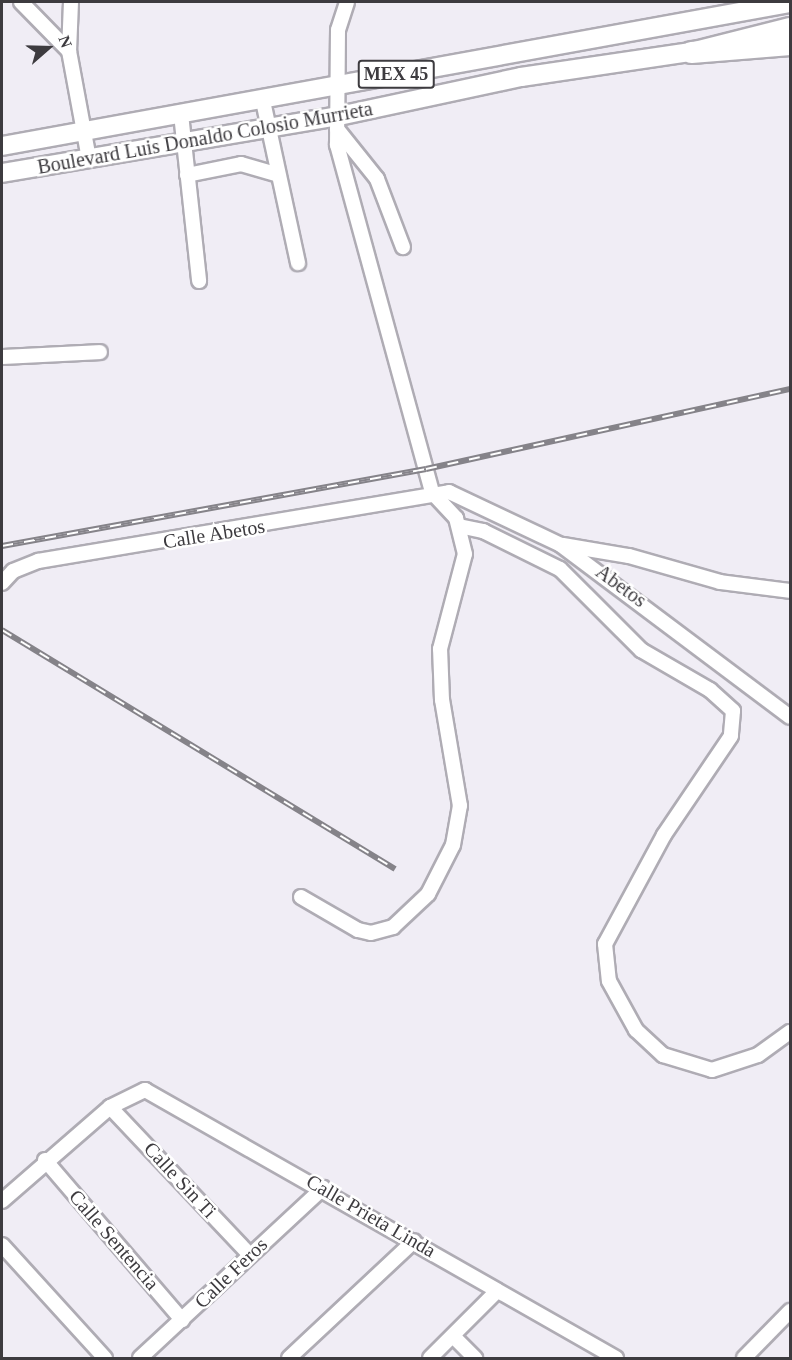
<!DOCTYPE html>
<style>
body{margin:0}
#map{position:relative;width:792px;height:1360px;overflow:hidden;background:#f0edf5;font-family:Georgia,serif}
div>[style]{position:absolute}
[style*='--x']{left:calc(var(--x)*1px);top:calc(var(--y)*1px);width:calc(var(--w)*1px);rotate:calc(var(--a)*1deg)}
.roads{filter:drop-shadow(2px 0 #afacb4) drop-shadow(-2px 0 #afacb4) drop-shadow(0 2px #afacb4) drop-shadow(0 -2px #afacb4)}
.minor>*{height:14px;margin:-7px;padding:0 7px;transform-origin:7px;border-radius:7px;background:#fff}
.major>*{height:18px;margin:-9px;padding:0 9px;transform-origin:9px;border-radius:9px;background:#fff}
.highway>*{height:21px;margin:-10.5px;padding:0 10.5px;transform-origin:10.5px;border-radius:10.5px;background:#fff}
.rail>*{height:6px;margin-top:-3px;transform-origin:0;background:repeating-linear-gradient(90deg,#fff 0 11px,#858389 0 22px);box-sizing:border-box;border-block:2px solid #858389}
span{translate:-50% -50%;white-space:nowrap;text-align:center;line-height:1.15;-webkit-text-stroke:5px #fff;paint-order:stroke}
.shield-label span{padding:2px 4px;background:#fff;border:2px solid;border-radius:4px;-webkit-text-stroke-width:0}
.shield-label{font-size:18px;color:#3d3b3f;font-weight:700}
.street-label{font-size:20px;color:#3d3b3f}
.frame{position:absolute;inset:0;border:3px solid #3d3b3f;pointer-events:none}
.north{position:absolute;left:18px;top:18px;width:60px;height:60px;-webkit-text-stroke:4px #fff;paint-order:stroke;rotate:70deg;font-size:16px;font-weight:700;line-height:24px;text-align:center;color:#3d3b3f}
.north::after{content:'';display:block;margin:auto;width:21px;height:27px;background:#3d3b3f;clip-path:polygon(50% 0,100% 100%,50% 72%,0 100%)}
</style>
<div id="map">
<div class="roads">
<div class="minor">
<i style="--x:21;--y:2;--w:69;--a:45.6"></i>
<i style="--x:71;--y:2;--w:49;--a:92.3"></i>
<i style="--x:69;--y:51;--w:110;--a:79.5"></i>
<i style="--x:263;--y:101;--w:166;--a:77.8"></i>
<i style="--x:181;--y:114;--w:168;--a:83.8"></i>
<i style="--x:337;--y:129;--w:64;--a:51.3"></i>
<i style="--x:377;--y:179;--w:73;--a:69.1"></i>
<i style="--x:187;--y:175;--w:55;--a:-11.5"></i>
<i style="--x:241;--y:164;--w:35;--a:16"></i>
<i style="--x:2;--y:357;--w:98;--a:-2.9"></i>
<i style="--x:459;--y:526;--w:25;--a:12"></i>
<i style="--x:483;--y:531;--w:86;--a:26.3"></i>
<i style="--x:560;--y:569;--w:115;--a:45"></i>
<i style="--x:641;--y:650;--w:80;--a:30.1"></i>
<i style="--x:710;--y:690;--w:31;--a:42"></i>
<i style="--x:733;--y:711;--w:25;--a:95"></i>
<i style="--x:731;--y:736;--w:120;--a:124.1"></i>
<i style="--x:664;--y:835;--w:124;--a:118.4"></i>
<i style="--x:605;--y:944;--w:37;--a:84"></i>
<i style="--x:609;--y:981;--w:56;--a:61.1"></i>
<i style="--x:636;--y:1030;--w:37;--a:43"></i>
<i style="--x:663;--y:1055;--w:51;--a:17"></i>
<i style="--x:712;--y:1070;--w:48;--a:-18.1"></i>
<i style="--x:758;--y:1055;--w:39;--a:-36"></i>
<i style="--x:563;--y:545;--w:67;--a:9.5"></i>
<i style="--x:629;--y:556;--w:95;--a:15.9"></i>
<i style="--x:720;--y:582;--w:71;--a:7.3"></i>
<i style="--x:2;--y:583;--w:16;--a:-47"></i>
<i style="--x:13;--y:571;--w:27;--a:-22"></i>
<i style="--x:38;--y:561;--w:417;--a:-9.5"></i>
<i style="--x:449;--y:492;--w:124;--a:25.3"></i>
<i style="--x:561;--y:545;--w:286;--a:36.9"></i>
<i style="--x:301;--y:897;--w:66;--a:30.1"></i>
<i style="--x:358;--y:930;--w:13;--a:13"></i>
<i style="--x:371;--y:933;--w:23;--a:-15"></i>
<i style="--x:393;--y:927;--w:48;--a:-43.3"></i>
<i style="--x:428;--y:894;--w:55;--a:-63"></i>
<i style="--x:453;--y:845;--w:40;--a:-80"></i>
<i style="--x:460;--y:806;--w:108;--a:-99.6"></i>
<i style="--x:442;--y:700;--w:51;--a:-92.2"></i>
<i style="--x:440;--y:649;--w:98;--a:-75.3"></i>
<i style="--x:465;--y:554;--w:37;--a:-104"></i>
<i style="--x:456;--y:518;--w:35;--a:-133"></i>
<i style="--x:432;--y:492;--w:360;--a:-105.3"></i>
<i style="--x:337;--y:145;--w:115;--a:-89.5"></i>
<i style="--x:338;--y:30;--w:29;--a:-72"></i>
<i style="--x:110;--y:1107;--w:204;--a:46.6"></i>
<i style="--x:45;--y:1160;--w:211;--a:49.4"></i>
<i style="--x:2;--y:1201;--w:143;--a:-41"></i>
<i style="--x:110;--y:1107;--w:39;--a:-26"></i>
<i style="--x:145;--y:1090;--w:542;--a:29.64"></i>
<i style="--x:2;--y:1245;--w:153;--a:47.7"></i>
<i style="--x:454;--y:1337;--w:30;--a:45"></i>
<i style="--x:140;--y:1358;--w:250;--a:-42.9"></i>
<i style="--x:289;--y:1358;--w:171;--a:-43.1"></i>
<i style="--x:430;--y:1358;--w:95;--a:-45"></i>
<i style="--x:744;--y:1358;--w:66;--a:-45.6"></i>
</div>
<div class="major">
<i style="--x:2;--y:146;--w:801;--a:-10.29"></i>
<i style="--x:2;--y:173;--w:342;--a:-9.6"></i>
<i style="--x:339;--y:116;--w:186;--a:-12.1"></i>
<i style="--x:521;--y:77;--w:172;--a:-8.4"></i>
<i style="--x:691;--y:52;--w:102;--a:-14.2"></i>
</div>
<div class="highway">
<i style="--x:691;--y:52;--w:99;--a:-4.6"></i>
</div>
</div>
<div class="rail">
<i style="--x:2;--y:546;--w:431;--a:-10.3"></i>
<i style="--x:426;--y:469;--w:373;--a:-12.4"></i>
<i style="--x:2;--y:630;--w:460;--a:31.3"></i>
</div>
<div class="shield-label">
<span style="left:396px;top:74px">MEX 45</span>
</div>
<div class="street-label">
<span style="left:205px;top:138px;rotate:-10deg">Boulevard Luis Donaldo Colosio Murrieta</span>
<span style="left:214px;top:534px;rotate:-9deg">Calle Abetos</span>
<span style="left:621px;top:586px;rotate:36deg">Abetos</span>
<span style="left:180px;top:1180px;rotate:47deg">Calle Sin Ti</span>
<span style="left:371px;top:1216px;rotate:30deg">Calle Prieta Linda</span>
<span style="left:114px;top:1240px;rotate:49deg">Calle Sentencia</span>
<span style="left:231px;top:1273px;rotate:-44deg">Calle Feros</span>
</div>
<div class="frame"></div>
<div class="north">N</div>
</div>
